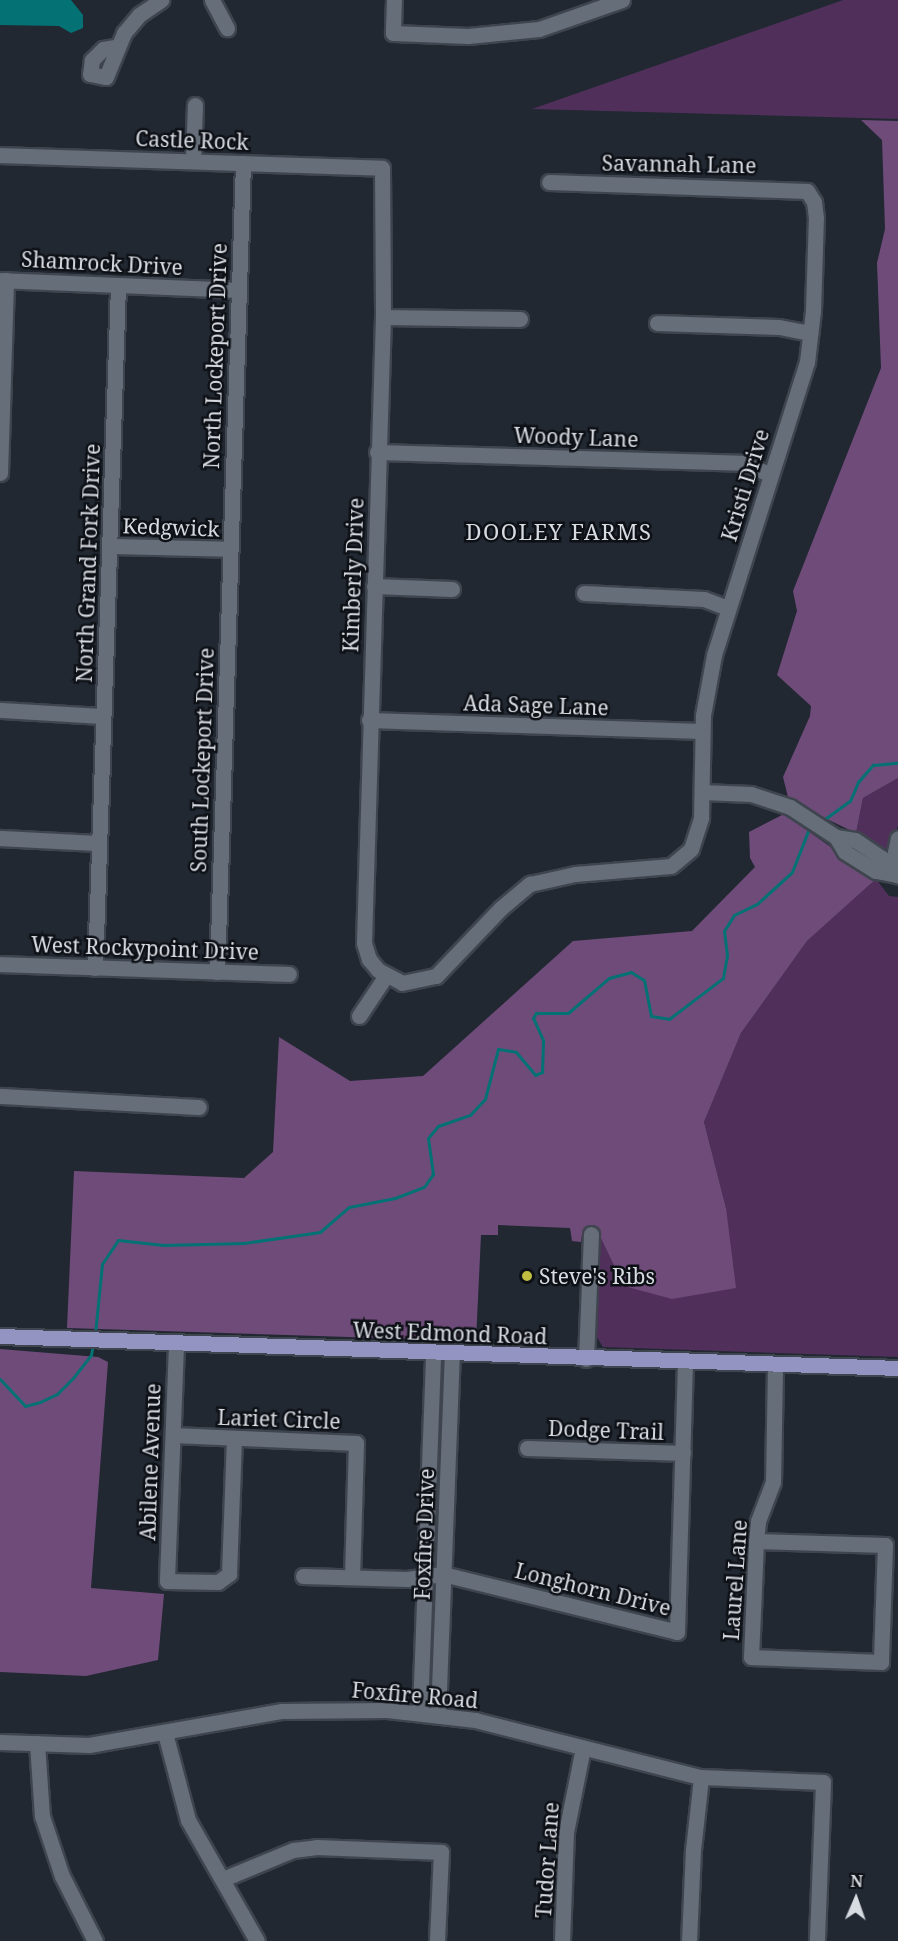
<!DOCTYPE html>
<style>
body{margin:0}
#map{position:relative;width:898px;height:1941px;overflow:hidden;background:#212832;font-family:"Noto Serif",serif}
div>[style]{position:absolute}
[style*='--x']{left:calc(var(--x)*1px);top:calc(var(--y)*1px);width:calc(var(--w)*1px);rotate:calc(var(--a)*1deg)}
.green>*{inset:0;background:#50305a}
.forest>*{inset:0;background:#6f4b7a}
.water>*{inset:0;background:#047275}
.stream>*{height:3px;margin:-1.5px;padding:0 1.5px;transform-origin:1.5px;border-radius:1.5px;background:#047275}
.roads{filter:drop-shadow(2px 0 #3f454e) drop-shadow(-2px 0 #3f454e) drop-shadow(0 2px #3f454e) drop-shadow(0 -2px #3f454e)}
.minor>*{height:15px;margin:-7.5px;padding:0 7.5px;transform-origin:7.5px;border-radius:7.5px;background:#666e7a}
.major>*{height:15px;margin:-7.5px;padding:0 7.5px;transform-origin:7.5px;border-radius:7.5px;background:#9494c2}
.dots>*{width:16px;height:16px;translate:-50% -50%;box-sizing:border-box;border:3px solid #0d1015;border-radius:50%}
span{translate:-50% -50%;white-space:nowrap;text-align:center;line-height:1.15;-webkit-text-stroke:5px #0d1015;paint-order:stroke}
.street-label{font-size:21px;color:#d7dbe2}
.poi-label{font-size:21px;color:#d7dbe2}
.left{translate:0 -50%;text-align:left}
.neighbourhood-label{font-size:22px;color:#d7dbe2;letter-spacing:1.5px}
.north{position:absolute;left:826px;top:1869px;width:60px;height:60px;-webkit-text-stroke:4px #0d1015;paint-order:stroke;rotate:2deg;font-size:16px;font-weight:700;line-height:24px;text-align:center;color:#d7dbe2}
.north::after{content:'';display:block;margin:auto;width:21px;height:27px;background:#d7dbe2;clip-path:polygon(50% 0,100% 100%,50% 72%,0 100%)}
</style>
<div id="map">
<div class="green">
<i style="clip-path:polygon(843px 0,898px 0,898px 119px,532px 109px)"></i>
<i style="clip-path:polygon(898px 778px,898px 826px,886px 850px,856px 833px,863px 798px)"></i>
<i style="clip-path:polygon(876px 879px,889px 896px,898px 897px,898px 1357px,603px 1347px,593px 1331px,600px 1236px,726px 1208px,704px 1122px,741px 1033px,807px 941px)"></i>
</div>
<div class="forest">
<i style="clip-path:polygon(861px 120px,898px 121px,898px 778px,863px 798px,856px 833px,789px 801px,783px 777px,810px 716px,811px 706px,777px 675px,797px 611px,793px 591px,881px 368px,877px 263px,885px 229px,882px 140px)"></i>
<i style="clip-path:polygon(784px 814px,876px 879px,807px 941px,741px 1033px,704px 1122px,726px 1208px,736px 1288px,672px 1299px,624px 1286px,600px 1236px,582px 1235px,581px 1242px,572px 1241px,570px 1228px,498px 1225px,498px 1235px,481px 1235px,476px 1341px,67px 1328px,74px 1171px,244px 1178px,273px 1152px,279px 1037px,350px 1081px,423px 1076px,573px 941px,692px 931px,755px 867px,750px 858px,749px 832px)"></i>
<i style="clip-path:polygon(0 1349px,98px 1357px,108px 1362px,91px 1588px,164px 1594px,158px 1660px,86px 1676px,0 1672px)"></i>
</div>
<div class="water">
<i style="clip-path:polygon(0 0,71px 0,83px 15px,83px 28px,71px 33px,59px 26px,0 25px)"></i>
</div>
<div class="stream">
<i style="--x:822;--y:821;--w:34;--a:-36"></i>
<i style="--x:850;--y:801;--w:21;--a:-67"></i>
<i style="--x:858;--y:782;--w:23;--a:-49"></i>
<i style="--x:873;--y:765;--w:25;--a:-5"></i>
<i style="--x:95;--y:1334;--w:70;--a:-84.3"></i>
<i style="--x:102;--y:1264;--w:29;--a:-56"></i>
<i style="--x:118;--y:1240;--w:46;--a:6.2"></i>
<i style="--x:164;--y:1245;--w:80;--a:-1.4"></i>
<i style="--x:244;--y:1243;--w:77;--a:-8.2"></i>
<i style="--x:320;--y:1232;--w:38;--a:-41"></i>
<i style="--x:349;--y:1207;--w:47;--a:-11.1"></i>
<i style="--x:395;--y:1198;--w:31;--a:-21"></i>
<i style="--x:424;--y:1187;--w:16;--a:-55"></i>
<i style="--x:433;--y:1174;--w:36;--a:-98"></i>
<i style="--x:428;--y:1138;--w:16;--a:-50"></i>
<i style="--x:438;--y:1126;--w:34;--a:-19"></i>
<i style="--x:470;--y:1115;--w:22;--a:-47"></i>
<i style="--x:485;--y:1099;--w:52;--a:-75.4"></i>
<i style="--x:498;--y:1049;--w:18;--a:9"></i>
<i style="--x:516;--y:1052;--w:30;--a:50"></i>
<i style="--x:535;--y:1075;--w:8;--a:-23"></i>
<i style="--x:542;--y:1072;--w:32;--a:-88"></i>
<i style="--x:543;--y:1040;--w:24;--a:-114"></i>
<i style="--x:533;--y:1018;--w:6;--a:-59"></i>
<i style="--x:536;--y:1013;--w:32;--a:0"></i>
<i style="--x:568;--y:1013;--w:54;--a:-40.5"></i>
<i style="--x:609;--y:978;--w:23;--a:-15"></i>
<i style="--x:631;--y:972;--w:15;--a:32"></i>
<i style="--x:644;--y:980;--w:37;--a:79"></i>
<i style="--x:651;--y:1016;--w:18;--a:9"></i>
<i style="--x:669;--y:1019;--w:68;--a:-37.2"></i>
<i style="--x:723;--y:978;--w:23;--a:-80"></i>
<i style="--x:727;--y:955;--w:24;--a:-97"></i>
<i style="--x:724;--y:931;--w:19;--a:-58"></i>
<i style="--x:734;--y:915;--w:25;--a:-26"></i>
<i style="--x:757;--y:904;--w:47;--a:-42.4"></i>
<i style="--x:792;--y:872;--w:49;--a:-68.6"></i>
<i style="--x:0;--y:1379;--w:37;--a:47"></i>
<i style="--x:25;--y:1406;--w:16;--a:-15"></i>
<i style="--x:40;--y:1402;--w:19;--a:-25"></i>
<i style="--x:57;--y:1394;--w:23;--a:-45"></i>
<i style="--x:73;--y:1378;--w:29;--a:-52"></i>
<i style="--x:91;--y:1355;--w:11;--a:-80"></i>
</div>
<div class="roads">
<div class="minor">
<i style="--x:212;--y:0;--w:32;--a:62"></i>
<i style="--x:394;--y:0;--w:33;--a:92"></i>
<i style="--x:393;--y:33;--w:75;--a:2.3"></i>
<i style="--x:468;--y:36;--w:71;--a:-5.6"></i>
<i style="--x:539;--y:29;--w:88;--a:-19.3"></i>
<i style="--x:115;--y:47;--w:12;--a:171"></i>
<i style="--x:103;--y:49;--w:16;--a:135"></i>
<i style="--x:92;--y:60;--w:14;--a:98"></i>
<i style="--x:90;--y:74;--w:16;--a:11"></i>
<i style="--x:106;--y:77;--w:48;--a:-67.8"></i>
<i style="--x:124;--y:33;--w:23;--a:-50"></i>
<i style="--x:139;--y:15;--w:27;--a:-34"></i>
<i style="--x:0;--y:155;--w:382;--a:1.9"></i>
<i style="--x:382;--y:168;--w:149;--a:89.6"></i>
<i style="--x:383;--y:317;--w:626;--a:91.74"></i>
<i style="--x:364;--y:943;--w:17;--a:73"></i>
<i style="--x:369;--y:959;--w:14;--a:51"></i>
<i style="--x:378;--y:970;--w:27;--a:28"></i>
<i style="--x:402;--y:983;--w:35;--a:-12"></i>
<i style="--x:436;--y:976;--w:94;--a:-46.3"></i>
<i style="--x:501;--y:908;--w:38;--a:-40"></i>
<i style="--x:530;--y:884;--w:46;--a:-12.5"></i>
<i style="--x:575;--y:874;--w:96;--a:-4.8"></i>
<i style="--x:671;--y:866;--w:26;--a:-40"></i>
<i style="--x:691;--y:849;--w:33;--a:-72"></i>
<i style="--x:701;--y:818;--w:103;--a:-88.9"></i>
<i style="--x:703;--y:715;--w:61;--a:-79.6"></i>
<i style="--x:714;--y:655;--w:307;--a:-72.4"></i>
<i style="--x:807;--y:362;--w:51;--a:-83.3"></i>
<i style="--x:813;--y:311;--w:93;--a:-88.2"></i>
<i style="--x:816;--y:218;--w:16;--a:-97"></i>
<i style="--x:814;--y:202;--w:13;--a:-122"></i>
<i style="--x:807;--y:191;--w:258;--a:-178"></i>
<i style="--x:193;--y:161;--w:56;--a:-88"></i>
<i style="--x:0;--y:280;--w:239;--a:2.4"></i>
<i style="--x:383;--y:317;--w:137;--a:0.8"></i>
<i style="--x:657;--y:323;--w:122;--a:1.9"></i>
<i style="--x:779;--y:327;--w:32;--a:11"></i>
<i style="--x:377;--y:452;--w:364;--a:1.7"></i>
<i style="--x:741;--y:463;--w:31;--a:21"></i>
<i style="--x:0;--y:473;--w:193;--a:-88.2"></i>
<i style="--x:111;--y:546;--w:119;--a:1.4"></i>
<i style="--x:374;--y:586;--w:78;--a:2.2"></i>
<i style="--x:584;--y:593;--w:120;--a:2.9"></i>
<i style="--x:704;--y:599;--w:26;--a:21"></i>
<i style="--x:0;--y:710;--w:102;--a:3.4"></i>
<i style="--x:369;--y:720;--w:333;--a:1.9"></i>
<i style="--x:702;--y:792;--w:49;--a:2.3"></i>
<i style="--x:751;--y:794;--w:41;--a:18.4"></i>
<i style="--x:790;--y:807;--w:55;--a:33.1"></i>
<i style="--x:836;--y:837;--w:19;--a:9"></i>
<i style="--x:855;--y:840;--w:32;--a:34"></i>
<i style="--x:882;--y:858;--w:24;--a:48"></i>
<i style="--x:836;--y:837;--w:17;--a:59"></i>
<i style="--x:845;--y:852;--w:36;--a:32"></i>
<i style="--x:876;--y:871;--w:21;--a:11"></i>
<i style="--x:0;--y:838;--w:99;--a:2.9"></i>
<i style="--x:897;--y:875;--w:23;--a:-95"></i>
<i style="--x:895;--y:852;--w:14;--a:-78"></i>
<i style="--x:0;--y:964;--w:289;--a:2"></i>
<i style="--x:95;--y:968;--w:682;--a:-88.07"></i>
<i style="--x:217;--y:972;--w:809;--a:-88.16"></i>
<i style="--x:359;--y:1016;--w:47;--a:-56.3"></i>
<i style="--x:0;--y:1096;--w:199;--a:3.2"></i>
<i style="--x:176;--y:1345;--w:236;--a:92.2"></i>
<i style="--x:167;--y:1581;--w:51;--a:1.1"></i>
<i style="--x:218;--y:1582;--w:14;--a:-36"></i>
<i style="--x:229;--y:1574;--w:136;--a:-87.9"></i>
<i style="--x:586;--y:1359;--w:125;--a:-87.7"></i>
<i style="--x:173;--y:1435;--w:183;--a:2.5"></i>
<i style="--x:356;--y:1443;--w:134;--a:91.7"></i>
<i style="--x:527;--y:1448;--w:156;--a:1.8"></i>
<i style="--x:756;--y:1541;--w:129;--a:1.8"></i>
<i style="--x:885;--y:1545;--w:117;--a:92"></i>
<i style="--x:881;--y:1662;--w:130;--a:-177.8"></i>
<i style="--x:751;--y:1657;--w:116;--a:-87.5"></i>
<i style="--x:756;--y:1541;--w:20;--a:-84"></i>
<i style="--x:758;--y:1521;--w:42;--a:-69"></i>
<i style="--x:773;--y:1482;--w:118;--a:-89"></i>
<i style="--x:303;--y:1576;--w:104;--a:1.7"></i>
<i style="--x:407;--y:1579;--w:36;--a:-8"></i>
<i style="--x:443;--y:1574;--w:241;--a:13.9"></i>
<i style="--x:677;--y:1632;--w:270;--a:-88.3"></i>
<i style="--x:420;--y:1712;--w:358;--a:-87.9"></i>
<i style="--x:438;--y:1715;--w:360;--a:-87.8"></i>
<i style="--x:165;--y:1733;--w:90;--a:75.2"></i>
<i style="--x:188;--y:1820;--w:139;--a:60.3"></i>
<i style="--x:0;--y:1742;--w:89;--a:1.9"></i>
<i style="--x:89;--y:1745;--w:196;--a:-10"></i>
<i style="--x:282;--y:1711;--w:105;--a:-0.5"></i>
<i style="--x:387;--y:1710;--w:89;--a:6.5"></i>
<i style="--x:475;--y:1720;--w:233;--a:14.2"></i>
<i style="--x:701;--y:1777;--w:122;--a:2.3"></i>
<i style="--x:823;--y:1782;--w:159;--a:92.2"></i>
<i style="--x:37;--y:1743;--w:73;--a:86.1"></i>
<i style="--x:42;--y:1816;--w:63;--a:71.6"></i>
<i style="--x:62;--y:1876;--w:73;--a:63.1"></i>
<i style="--x:223;--y:1879;--w:76;--a:-22.5"></i>
<i style="--x:293;--y:1850;--w:24;--a:-7"></i>
<i style="--x:317;--y:1847;--w:124;--a:2.3"></i>
<i style="--x:441;--y:1852;--w:89;--a:92.6"></i>
<i style="--x:562;--y:1941;--w:109;--a:-87.9"></i>
<i style="--x:566;--y:1832;--w:86;--a:-78.6"></i>
<i style="--x:689;--y:1941;--w:91;--a:-87.5"></i>
<i style="--x:693;--y:1850;--w:73;--a:-83.7"></i>
</div>
<div class="major">
<i style="--x:0;--y:1336;--w:899;--a:2.04"></i>
</div>
</div>
<div class="dots">
<i style="left:527px;top:1276px;background:#c0be40"></i>
</div>
<div class="street-label">
<span style="left:192px;top:140px;rotate:2deg">Castle Rock</span>
<span style="left:679px;top:164px;rotate:1deg">Savannah Lane</span>
<span style="left:102px;top:263px;rotate:3deg">Shamrock Drive</span>
<span style="left:215px;top:356px;rotate:-88deg">North Lockeport Drive</span>
<span style="left:576px;top:437px;rotate:2deg">Woody Lane</span>
<span style="left:745px;top:485px;rotate:-73deg">Kristi Drive</span>
<span style="left:171px;top:527px;rotate:2deg">Kedgwick</span>
<span style="left:88px;top:563px;rotate:-88deg">North Grand Fork Drive</span>
<span style="left:353px;top:575px;rotate:-88deg">Kimberly Drive</span>
<span style="left:536px;top:705px;rotate:2deg">Ada Sage Lane</span>
<span style="left:202px;top:760px;rotate:-88deg">South Lockeport Drive</span>
<span style="left:145px;top:948px;rotate:2deg">West Rockypoint Drive</span>
<span style="left:450px;top:1333px;rotate:2deg">West Edmond Road</span>
<span style="left:279px;top:1419px;rotate:2deg">Lariet Circle</span>
<span style="left:606px;top:1430px;rotate:2deg">Dodge Trail</span>
<span style="left:150px;top:1462px;rotate:-88deg">Abilene Avenue</span>
<span style="left:424px;top:1534px;rotate:-88deg">Foxfire Drive</span>
<span style="left:735px;top:1580px;rotate:-86deg">Laurel Lane</span>
<span style="left:593px;top:1589px;rotate:14deg">Longhorn Drive</span>
<span style="left:415px;top:1695px;rotate:5deg">Foxfire Road</span>
<span style="left:547px;top:1860px;rotate:-86deg">Tudor Lane</span>
</div>
<div class="poi-label">
<span class="left" style="left:539px;top:1276px">Steve's Ribs</span>
</div>
<div class="neighbourhood-label">
<span style="left:559px;top:532px">DOOLEY FARMS</span>
</div>
<div class="north">N</div>
</div>
